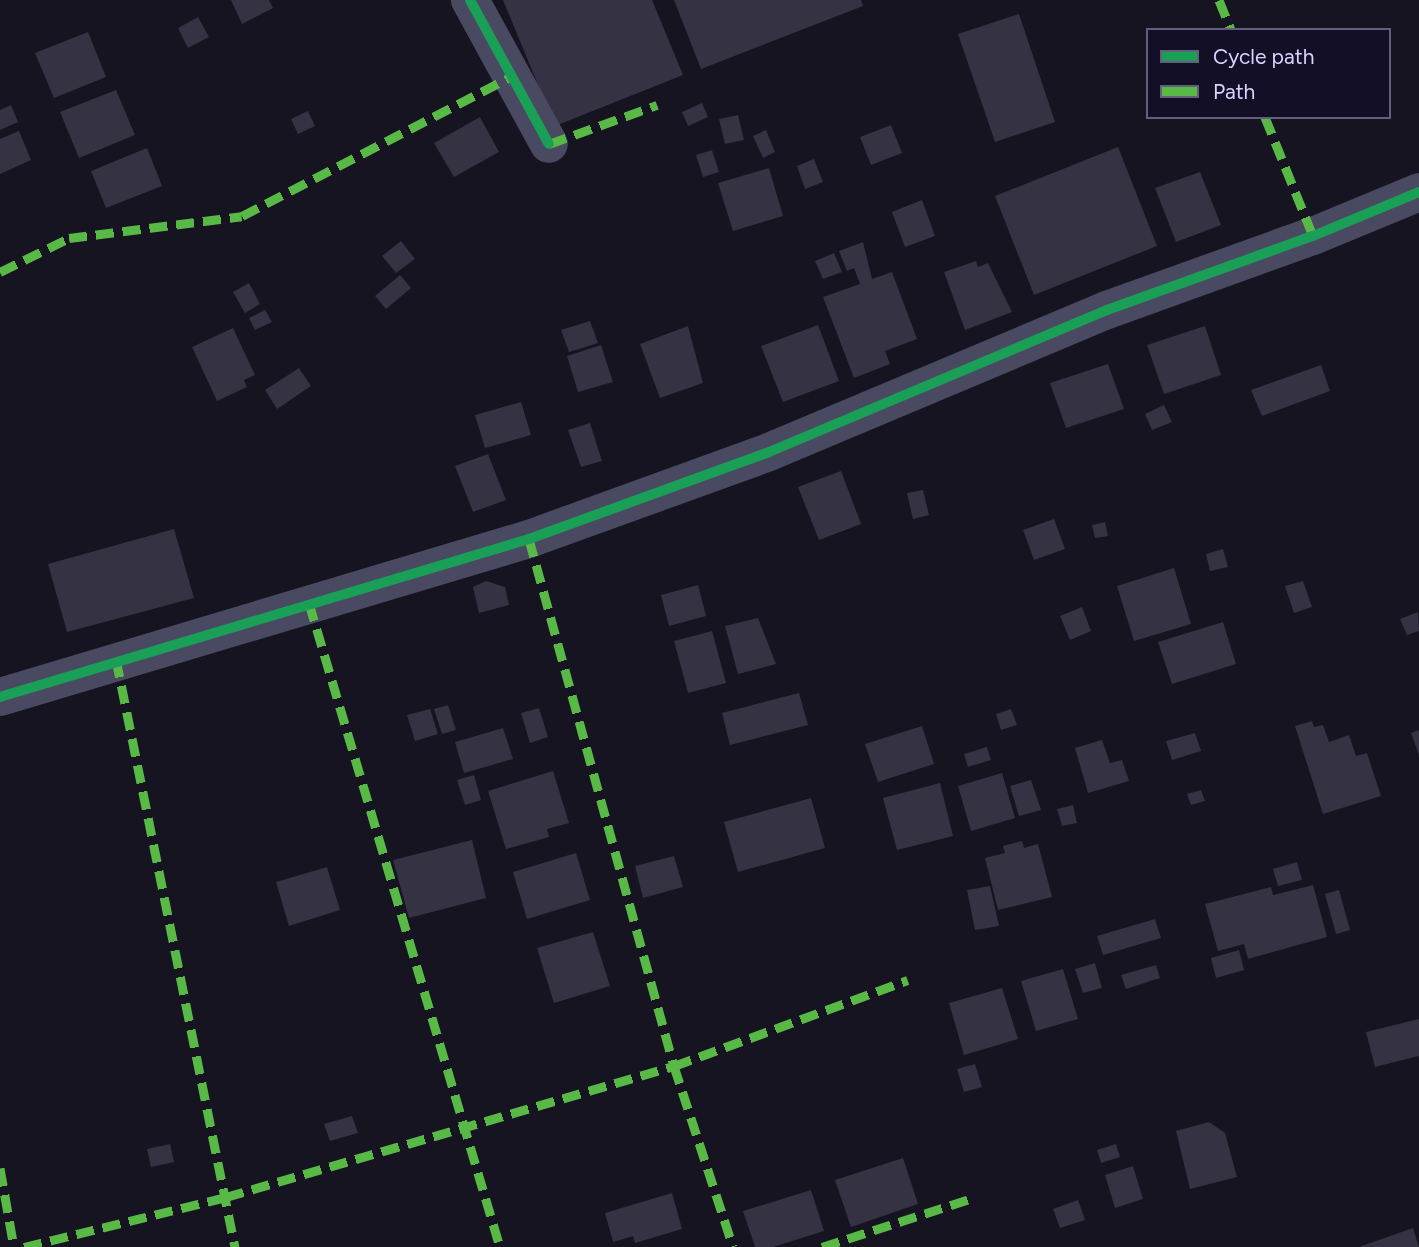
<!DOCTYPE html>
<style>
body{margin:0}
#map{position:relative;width:1419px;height:1247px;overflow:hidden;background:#161421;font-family:Figtree,sans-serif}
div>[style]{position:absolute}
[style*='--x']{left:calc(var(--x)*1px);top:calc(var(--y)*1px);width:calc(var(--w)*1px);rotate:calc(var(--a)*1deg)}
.building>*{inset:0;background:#343243}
.minor>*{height:38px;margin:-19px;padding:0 19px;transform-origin:19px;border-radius:19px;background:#4a4962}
.quiet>*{height:9px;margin-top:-4.5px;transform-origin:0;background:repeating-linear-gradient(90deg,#58b947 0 18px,transparent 0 27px)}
.cycleway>*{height:10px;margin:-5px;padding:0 5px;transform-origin:5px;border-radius:5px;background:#1a9f57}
span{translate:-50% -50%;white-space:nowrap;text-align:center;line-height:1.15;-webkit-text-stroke:5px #130f26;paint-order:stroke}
.legend{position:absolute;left:1146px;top:28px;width:245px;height:91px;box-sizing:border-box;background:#130f26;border:2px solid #625e7d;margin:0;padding:9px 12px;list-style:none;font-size:21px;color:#d9d4ff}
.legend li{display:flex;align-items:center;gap:14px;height:35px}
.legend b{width:35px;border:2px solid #625e7d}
</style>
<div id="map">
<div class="building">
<i style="clip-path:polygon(231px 0,269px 0,273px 8px,242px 24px)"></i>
<i style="clip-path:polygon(503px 0,652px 0,683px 75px,555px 126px)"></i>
<i style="clip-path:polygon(674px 0,861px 0,863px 6px,701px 69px)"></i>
<i style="clip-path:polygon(1019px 14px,1055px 122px,995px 142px,958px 34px)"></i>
<i style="clip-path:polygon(198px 17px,209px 37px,188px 48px,178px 28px)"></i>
<i style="clip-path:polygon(88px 32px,106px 77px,54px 98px,35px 53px)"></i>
<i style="clip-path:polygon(116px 90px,135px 135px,79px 158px,60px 112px)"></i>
<i style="clip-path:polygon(702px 103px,708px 117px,688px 126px,682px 112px)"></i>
<i style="clip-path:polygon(11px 105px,18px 122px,0 130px,0 110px)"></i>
<i style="clip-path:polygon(308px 111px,315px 126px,298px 134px,291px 119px)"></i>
<i style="clip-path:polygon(738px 115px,744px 140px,725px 144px,719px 119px)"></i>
<i style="clip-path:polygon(480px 117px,499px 152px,454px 177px,434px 143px)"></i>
<i style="clip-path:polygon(891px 125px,902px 153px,871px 165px,860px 137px)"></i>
<i style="clip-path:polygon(766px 130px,775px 152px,763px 158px,753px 136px)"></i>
<i style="clip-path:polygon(19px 131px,31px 160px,0 174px,0 139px)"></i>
<i style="clip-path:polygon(1118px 147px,1157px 246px,1034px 295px,995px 196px)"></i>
<i style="clip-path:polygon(147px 148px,162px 186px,106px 208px,91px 171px)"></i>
<i style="clip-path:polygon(712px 150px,719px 172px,703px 177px,696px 155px)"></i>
<i style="clip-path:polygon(814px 159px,823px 182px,805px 189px,797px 166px)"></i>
<i style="clip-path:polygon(769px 168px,783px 216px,733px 231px,718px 183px)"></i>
<i style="clip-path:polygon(1200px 172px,1221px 225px,1176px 242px,1155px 188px)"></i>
<i style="clip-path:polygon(922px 200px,935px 236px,905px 247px,892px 212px)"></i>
<i style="clip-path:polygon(401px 241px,415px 259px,396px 273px,382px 256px)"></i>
<i style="clip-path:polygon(863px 242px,872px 279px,892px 272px,917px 339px,885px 351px,890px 364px,854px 378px,823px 297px,860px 284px,854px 268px,847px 271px,839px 251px)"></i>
<i style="clip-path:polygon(834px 253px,842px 272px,823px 279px,815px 261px)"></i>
<i style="clip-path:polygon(976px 261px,978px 267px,988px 263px,1012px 312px,965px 330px,944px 272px)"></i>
<i style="clip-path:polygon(400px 275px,411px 288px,386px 309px,375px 296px)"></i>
<i style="clip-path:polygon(249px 283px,260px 304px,245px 313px,233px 292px)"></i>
<i style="clip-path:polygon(265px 310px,272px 322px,255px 330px,249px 318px)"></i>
<i style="clip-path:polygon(590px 321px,598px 343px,569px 352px,561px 330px)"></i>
<i style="clip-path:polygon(818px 325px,839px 381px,783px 402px,761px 346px)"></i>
<i style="clip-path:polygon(688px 326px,703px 383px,660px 398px,640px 344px)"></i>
<i style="clip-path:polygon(1205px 326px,1221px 375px,1164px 394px,1147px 345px)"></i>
<i style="clip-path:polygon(233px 328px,255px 375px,244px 380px,247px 387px,217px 401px,192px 347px)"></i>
<i style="clip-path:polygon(601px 345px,613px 382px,578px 392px,567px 356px)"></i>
<i style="clip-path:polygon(1108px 364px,1124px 409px,1066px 428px,1050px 383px)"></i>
<i style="clip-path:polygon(1321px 365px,1330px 391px,1262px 416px,1251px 390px)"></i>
<i style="clip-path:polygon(299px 368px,311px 386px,277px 409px,265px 390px)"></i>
<i style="clip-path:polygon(521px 402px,531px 435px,485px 448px,475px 415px)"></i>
<i style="clip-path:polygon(1164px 405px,1172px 422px,1152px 430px,1145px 414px)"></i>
<i style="clip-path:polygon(590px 423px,602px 461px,581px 467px,568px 430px)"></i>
<i style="clip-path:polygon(488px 454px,506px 500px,473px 512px,455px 466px)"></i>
<i style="clip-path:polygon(841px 471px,861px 524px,819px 540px,798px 487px)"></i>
<i style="clip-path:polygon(923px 490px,929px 515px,913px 519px,907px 493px)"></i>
<i style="clip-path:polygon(1054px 519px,1065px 549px,1034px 560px,1023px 530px)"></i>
<i style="clip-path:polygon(1105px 522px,1108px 536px,1095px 538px,1092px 525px)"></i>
<i style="clip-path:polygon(174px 529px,194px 598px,67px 632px,48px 564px)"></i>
<i style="clip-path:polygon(1223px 549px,1228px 567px,1210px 571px,1206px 554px)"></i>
<i style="clip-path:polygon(1174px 568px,1191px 624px,1134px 641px,1117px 586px)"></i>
<i style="clip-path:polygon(486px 581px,505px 587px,509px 605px,479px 613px,473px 587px)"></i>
<i style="clip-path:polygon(1303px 581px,1312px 607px,1294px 613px,1285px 586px)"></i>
<i style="clip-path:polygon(698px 585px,706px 616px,669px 626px,661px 595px)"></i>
<i style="clip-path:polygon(1082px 607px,1091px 631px,1070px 640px,1060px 616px)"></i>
<i style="clip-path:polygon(1418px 612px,1419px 631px,1407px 635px,1400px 619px)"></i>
<i style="clip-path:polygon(758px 618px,776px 664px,738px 674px,725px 626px)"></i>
<i style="clip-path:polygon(1223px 622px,1236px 664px,1172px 684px,1158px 642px)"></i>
<i style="clip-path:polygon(712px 631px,726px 683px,688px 693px,674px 641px)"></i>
<i style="clip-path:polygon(799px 693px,808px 725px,730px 745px,722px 713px)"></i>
<i style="clip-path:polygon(448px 705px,456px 730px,442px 734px,434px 709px)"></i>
<i style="clip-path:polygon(539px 708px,548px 737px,530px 743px,521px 713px)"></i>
<i style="clip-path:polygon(430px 709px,438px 734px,415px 741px,407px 715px)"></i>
<i style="clip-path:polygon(1011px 709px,1017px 725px,1001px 730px,996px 714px)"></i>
<i style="clip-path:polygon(1312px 721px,1314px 727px,1323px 725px,1329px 742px,1349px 735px,1356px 756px,1367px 753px,1381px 796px,1323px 814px,1295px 726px)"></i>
<i style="clip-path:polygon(922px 726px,934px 764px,878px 782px,865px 744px)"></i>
<i style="clip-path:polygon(503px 728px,513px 759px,464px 773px,455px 742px)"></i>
<i style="clip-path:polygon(1419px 730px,1419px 755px,1411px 733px)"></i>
<i style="clip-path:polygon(1195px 733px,1201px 751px,1172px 760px,1166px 741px)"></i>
<i style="clip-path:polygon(1102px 740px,1110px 763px,1122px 760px,1129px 781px,1088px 793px,1075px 748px)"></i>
<i style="clip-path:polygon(987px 747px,991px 760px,968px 767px,964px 754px)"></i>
<i style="clip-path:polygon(553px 771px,569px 823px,547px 829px,549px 837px,506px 849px,488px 791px)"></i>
<i style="clip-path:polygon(1002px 773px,1015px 818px,971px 831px,958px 786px)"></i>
<i style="clip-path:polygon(474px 775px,481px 800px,465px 805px,457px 780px)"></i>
<i style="clip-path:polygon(1031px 780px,1041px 810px,1019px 816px,1010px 786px)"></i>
<i style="clip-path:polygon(940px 783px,953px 836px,897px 850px,883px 798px)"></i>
<i style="clip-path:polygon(1201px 790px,1205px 801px,1191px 805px,1187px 794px)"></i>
<i style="clip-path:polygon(811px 798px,825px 848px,738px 872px,724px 822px)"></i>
<i style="clip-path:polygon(1073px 805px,1077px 823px,1062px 826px,1057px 809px)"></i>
<i style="clip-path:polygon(472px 840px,486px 898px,409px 918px,393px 860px)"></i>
<i style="clip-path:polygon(1022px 841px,1024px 848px,1038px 844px,1052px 897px,998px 910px,985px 858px,1005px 853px,1003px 846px)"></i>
<i style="clip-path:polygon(576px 853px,590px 900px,527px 919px,513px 872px)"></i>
<i style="clip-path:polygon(674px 856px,683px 887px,643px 898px,635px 866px)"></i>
<i style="clip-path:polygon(1297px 862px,1302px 880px,1278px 886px,1273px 869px)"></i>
<i style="clip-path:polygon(327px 867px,340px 910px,289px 926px,276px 882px)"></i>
<i style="clip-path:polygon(1313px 885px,1327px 937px,1248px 959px,1244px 944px,1218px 951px,1205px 904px,1271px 887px,1273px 895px)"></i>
<i style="clip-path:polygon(990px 886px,999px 926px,975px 930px,967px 890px)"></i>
<i style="clip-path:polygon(1339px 890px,1350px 930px,1336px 934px,1325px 894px)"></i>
<i style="clip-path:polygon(1155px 919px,1161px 938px,1103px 955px,1097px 936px)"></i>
<i style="clip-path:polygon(593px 932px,610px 986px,554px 1003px,537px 948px)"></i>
<i style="clip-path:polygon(1239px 950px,1244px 970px,1216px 978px,1211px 958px)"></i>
<i style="clip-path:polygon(1095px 963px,1102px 988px,1083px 993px,1075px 969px)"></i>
<i style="clip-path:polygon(1156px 965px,1160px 978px,1126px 989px,1121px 975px)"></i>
<i style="clip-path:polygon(1063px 969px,1078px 1019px,1036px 1031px,1021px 981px)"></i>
<i style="clip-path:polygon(1002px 988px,1018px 1039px,964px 1055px,949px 1003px)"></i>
<i style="clip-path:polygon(1419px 1019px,1419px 1056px,1375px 1067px,1366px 1032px)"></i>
<i style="clip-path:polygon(975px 1064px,982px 1087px,964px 1092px,957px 1069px)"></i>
<i style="clip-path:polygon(352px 1116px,358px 1133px,330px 1141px,324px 1124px)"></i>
<i style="clip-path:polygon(1209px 1122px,1225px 1133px,1237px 1177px,1190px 1189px,1176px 1131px)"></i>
<i style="clip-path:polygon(170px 1144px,174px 1162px,151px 1167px,147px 1149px)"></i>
<i style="clip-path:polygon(1116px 1144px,1120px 1157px,1101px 1163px,1097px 1150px)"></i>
<i style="clip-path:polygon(903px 1158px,918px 1204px,851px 1227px,835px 1180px)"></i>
<i style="clip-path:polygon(1133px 1166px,1143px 1199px,1115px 1208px,1105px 1175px)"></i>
<i style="clip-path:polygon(811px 1190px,824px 1231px,773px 1247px,755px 1247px,743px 1211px)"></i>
<i style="clip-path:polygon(672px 1193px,682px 1229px,635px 1243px,633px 1236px,613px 1242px,605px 1213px)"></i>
<i style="clip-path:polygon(1078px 1200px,1085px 1220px,1060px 1228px,1053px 1209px)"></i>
<i style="clip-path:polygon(1413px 1228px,1419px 1247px,1359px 1247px)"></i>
</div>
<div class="minor">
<i style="--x:470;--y:0;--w:164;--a:61.3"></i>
<i style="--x:0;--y:697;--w:552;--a:-16.63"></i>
<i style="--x:529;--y:539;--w:255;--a:-19.9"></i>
<i style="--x:769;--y:452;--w:367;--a:-22.8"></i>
<i style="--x:1107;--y:310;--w:219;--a:-19.8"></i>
<i style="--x:1313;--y:236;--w:115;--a:-22.5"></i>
</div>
<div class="quiet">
<i style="--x:1219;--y:0;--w:32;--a:68"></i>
<i style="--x:1265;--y:117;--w:128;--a:68"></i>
<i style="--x:549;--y:144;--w:115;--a:-19.9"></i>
<i style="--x:0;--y:272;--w:77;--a:-26.2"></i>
<i style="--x:69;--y:238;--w:174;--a:-7.2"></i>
<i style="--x:242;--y:216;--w:302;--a:-27.4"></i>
<i style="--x:529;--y:539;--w:547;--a:74.62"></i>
<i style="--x:674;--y:1066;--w:190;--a:71.9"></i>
<i style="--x:309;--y:603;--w:672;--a:73.48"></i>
<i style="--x:116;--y:659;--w:600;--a:78.56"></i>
<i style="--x:0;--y:1168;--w:80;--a:80"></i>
<i style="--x:24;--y:1247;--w:208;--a:-13.9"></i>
<i style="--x:226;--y:1197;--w:467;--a:-16.3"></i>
<i style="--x:674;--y:1066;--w:249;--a:-20.2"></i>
<i style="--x:822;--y:1247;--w:156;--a:-18"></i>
</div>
<div class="cycleway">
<i style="--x:470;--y:0;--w:164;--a:61.3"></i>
<i style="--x:0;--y:697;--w:552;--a:-16.63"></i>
<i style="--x:529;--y:539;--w:255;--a:-19.9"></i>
<i style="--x:769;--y:452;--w:367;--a:-22.8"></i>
<i style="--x:1107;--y:310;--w:219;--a:-19.8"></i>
<i style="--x:1313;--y:236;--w:115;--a:-22.5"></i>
</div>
<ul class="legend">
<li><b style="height:9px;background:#1a9f57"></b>Cycle path</li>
<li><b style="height:9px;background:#58b947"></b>Path</li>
</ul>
</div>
